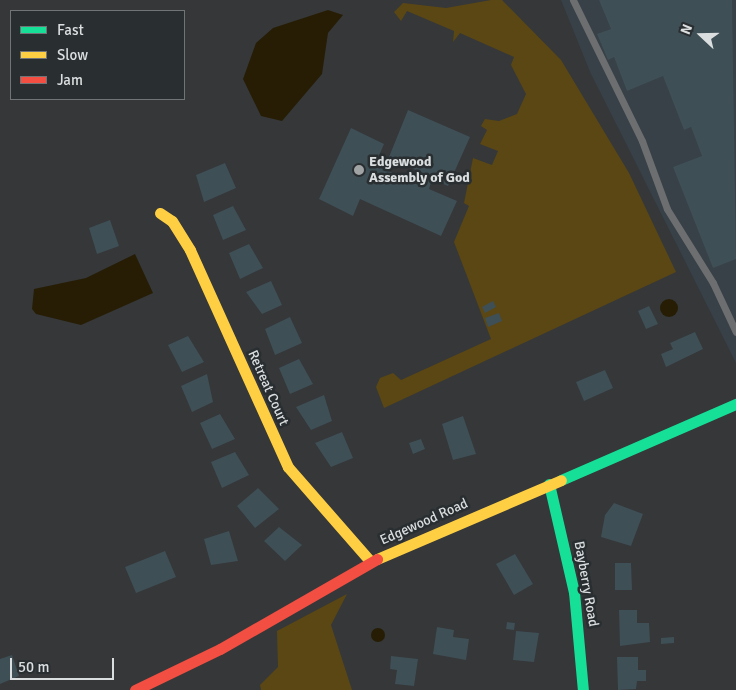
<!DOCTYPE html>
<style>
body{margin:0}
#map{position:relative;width:736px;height:690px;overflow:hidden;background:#353739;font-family:Signika,sans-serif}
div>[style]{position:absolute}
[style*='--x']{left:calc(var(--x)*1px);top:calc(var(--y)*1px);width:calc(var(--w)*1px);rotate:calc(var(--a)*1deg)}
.built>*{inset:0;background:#374147}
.green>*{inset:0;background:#5b4713}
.water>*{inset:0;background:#271d05}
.round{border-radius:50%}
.building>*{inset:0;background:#3f4f56}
.lane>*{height:7px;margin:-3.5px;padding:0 3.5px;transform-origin:3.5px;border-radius:3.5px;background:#6d6e6f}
.fast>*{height:11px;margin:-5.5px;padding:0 5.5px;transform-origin:5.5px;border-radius:5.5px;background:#16e098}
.slow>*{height:11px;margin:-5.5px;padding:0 5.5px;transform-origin:5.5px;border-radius:5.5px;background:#ffcf43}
.jam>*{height:11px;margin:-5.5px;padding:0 5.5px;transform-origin:5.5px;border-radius:5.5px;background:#f24e42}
.dots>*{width:14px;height:14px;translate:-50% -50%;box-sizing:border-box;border:2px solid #292e31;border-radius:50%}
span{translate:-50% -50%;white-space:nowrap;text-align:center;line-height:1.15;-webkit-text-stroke:5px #292e31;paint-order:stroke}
.poi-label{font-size:14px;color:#dbdedf;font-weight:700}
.left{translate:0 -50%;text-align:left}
.street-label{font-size:14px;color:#dbdedf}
.legend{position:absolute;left:10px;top:10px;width:175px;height:90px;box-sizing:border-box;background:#292e31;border:1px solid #707477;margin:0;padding:6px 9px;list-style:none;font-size:15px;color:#dbdedf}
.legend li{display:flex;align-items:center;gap:10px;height:25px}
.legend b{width:25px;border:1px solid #707477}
.north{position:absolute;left:676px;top:10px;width:50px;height:50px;-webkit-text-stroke:4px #292e31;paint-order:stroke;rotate:291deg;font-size:14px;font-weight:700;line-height:20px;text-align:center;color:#dbdedf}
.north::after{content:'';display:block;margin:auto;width:18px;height:22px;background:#dbdedf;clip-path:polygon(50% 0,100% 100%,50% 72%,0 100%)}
.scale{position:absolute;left:10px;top:658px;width:104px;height:22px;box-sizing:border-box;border:2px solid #dbdedf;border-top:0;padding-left:6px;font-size:15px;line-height:18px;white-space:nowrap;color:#dbdedf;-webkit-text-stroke:4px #292e31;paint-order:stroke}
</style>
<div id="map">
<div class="built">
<i style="clip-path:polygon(561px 0,736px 0,736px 363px,590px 72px)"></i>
</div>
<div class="green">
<i style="clip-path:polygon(491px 0,502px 0,561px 60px,629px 173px,676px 272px,384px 408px,376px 387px,380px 378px,393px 373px,401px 380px,491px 339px,454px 242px,469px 206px,464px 203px,473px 158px,492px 165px,498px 151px,480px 144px,487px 130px,481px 126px,485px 119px,499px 121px,517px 114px,526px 94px,511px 65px,514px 57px,460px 33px,453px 42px,454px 31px,407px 11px,401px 21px,394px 12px,403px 3px,446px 8px)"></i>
<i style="clip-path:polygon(347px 594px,331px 625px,352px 690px,261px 690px,260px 685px,278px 667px,277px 631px)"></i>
</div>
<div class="water">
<i style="clip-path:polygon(328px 10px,343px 15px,328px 33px,322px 74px,282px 121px,261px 116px,243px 79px,256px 43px,273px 28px)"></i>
<i style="clip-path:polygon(135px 254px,153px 293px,81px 325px,36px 314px,32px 309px,34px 289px,86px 278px)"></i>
<i class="round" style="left:660px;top:299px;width:18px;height:18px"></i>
<i class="round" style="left:371px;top:628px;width:14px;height:14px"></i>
</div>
<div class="building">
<i style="clip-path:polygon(599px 0,732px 0,736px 259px,713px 268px,673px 167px,702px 156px,691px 127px,684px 130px,663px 76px,627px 91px,614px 57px,608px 60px,597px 34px,611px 29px)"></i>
<i style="clip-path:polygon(408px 110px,470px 137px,448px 186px,432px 179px,429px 189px,457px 201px,441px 236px,360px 199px,353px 216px,319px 199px,351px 128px,384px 144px,375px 165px,421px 186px,426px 175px,389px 157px)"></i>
<i style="clip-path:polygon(225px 163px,236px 188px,204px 202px,196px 175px)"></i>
<i style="clip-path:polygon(233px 206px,246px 230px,223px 240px,213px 215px)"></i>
<i style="clip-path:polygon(110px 220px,119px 246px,97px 254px,89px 228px)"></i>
<i style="clip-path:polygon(249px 244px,263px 268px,240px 279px,229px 253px)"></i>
<i style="clip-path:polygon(271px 281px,282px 305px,262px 314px,246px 292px)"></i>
<i style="clip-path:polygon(493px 301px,496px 307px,485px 313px,482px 307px)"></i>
<i style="clip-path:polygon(649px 306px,658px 324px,646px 329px,638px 311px)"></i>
<i style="clip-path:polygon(499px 313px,502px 321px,488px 327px,485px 318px)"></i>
<i style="clip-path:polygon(290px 317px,302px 343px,275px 355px,265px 329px)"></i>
<i style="clip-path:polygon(695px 332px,703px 349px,666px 367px,661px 354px,673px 349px,670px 343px)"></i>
<i style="clip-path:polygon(188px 336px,204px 362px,182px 372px,168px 345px)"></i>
<i style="clip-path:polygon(299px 359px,313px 384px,290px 394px,279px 368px)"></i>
<i style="clip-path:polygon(605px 370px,613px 388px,584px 401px,576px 382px)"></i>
<i style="clip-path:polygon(207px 374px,213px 402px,192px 412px,181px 386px)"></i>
<i style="clip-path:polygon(324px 395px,332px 421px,311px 430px,296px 407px)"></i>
<i style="clip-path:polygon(220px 414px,235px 439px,212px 449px,200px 423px)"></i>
<i style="clip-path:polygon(463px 416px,476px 454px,453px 460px,442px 424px)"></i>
<i style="clip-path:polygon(342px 432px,353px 458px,331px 467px,315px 443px)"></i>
<i style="clip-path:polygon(421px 439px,425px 449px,413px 454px,409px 443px)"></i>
<i style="clip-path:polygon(235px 452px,249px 475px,222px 488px,211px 462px)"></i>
<i style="clip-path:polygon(258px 488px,279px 509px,255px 528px,237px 506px)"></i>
<i style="clip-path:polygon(614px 503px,643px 514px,631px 546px,601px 537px,605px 515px)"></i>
<i style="clip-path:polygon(279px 527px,302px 545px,285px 561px,264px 541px)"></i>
<i style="clip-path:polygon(229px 531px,238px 561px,211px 565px,204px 539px)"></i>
<i style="clip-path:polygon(165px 551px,176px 577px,136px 593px,125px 567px)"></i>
<i style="clip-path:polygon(515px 554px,533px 584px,514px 595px,496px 564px)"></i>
<i style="clip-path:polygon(615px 563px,631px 563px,632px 590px,615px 590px)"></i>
<i style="clip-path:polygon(619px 610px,637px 610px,637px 623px,649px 623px,650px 642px,620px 646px)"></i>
<i style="clip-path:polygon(507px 622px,515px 623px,514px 630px,506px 629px)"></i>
<i style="clip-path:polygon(437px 627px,454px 630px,453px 637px,469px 639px,466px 660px,433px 654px)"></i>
<i style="clip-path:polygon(516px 631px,539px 633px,534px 662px,513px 660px)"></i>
<i style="clip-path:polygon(674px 637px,674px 643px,661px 644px,661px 638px)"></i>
<i style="clip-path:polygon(12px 655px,19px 676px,0 684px,0 659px)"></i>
<i style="clip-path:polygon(391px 656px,418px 659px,414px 686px,395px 684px,397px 670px,390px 669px)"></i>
<i style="clip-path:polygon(617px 657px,638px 657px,638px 670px,646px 670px,646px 681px,637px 681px,636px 689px,618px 690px)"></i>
</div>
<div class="lane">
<i style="--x:573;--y:0;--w:157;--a:63.9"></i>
<i style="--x:642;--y:141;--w:72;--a:69.8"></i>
<i style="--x:667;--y:209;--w:87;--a:58.1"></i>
<i style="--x:713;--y:283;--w:54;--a:64.9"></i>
</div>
<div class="fast">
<i style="--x:561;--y:480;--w:191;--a:-23.5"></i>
<i style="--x:549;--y:484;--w:111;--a:77"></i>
<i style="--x:574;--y:592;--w:98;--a:84.8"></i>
</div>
<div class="slow">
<i style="--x:160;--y:213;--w:14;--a:34"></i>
<i style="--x:172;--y:221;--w:34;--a:58"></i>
<i style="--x:190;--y:250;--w:238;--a:65.7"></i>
<i style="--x:288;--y:467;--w:126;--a:48.9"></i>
<i style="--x:377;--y:559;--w:200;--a:-23.2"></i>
</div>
<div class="jam">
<i style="--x:135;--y:690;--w:94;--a:-25.8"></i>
<i style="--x:220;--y:649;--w:181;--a:-29.8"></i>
</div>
<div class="dots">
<i style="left:359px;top:170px;background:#a1a4a5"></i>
</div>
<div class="poi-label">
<span class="left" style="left:369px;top:170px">Edgewood<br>Assembly of God</span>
</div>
<div class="street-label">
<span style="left:268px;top:388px;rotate:66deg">Retreat Court</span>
<span style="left:424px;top:522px;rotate:-24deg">Edgewood Road</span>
<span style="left:586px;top:584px;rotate:80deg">Bayberry Road</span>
</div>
<ul class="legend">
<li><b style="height:6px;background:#16e098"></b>Fast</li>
<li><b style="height:6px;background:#ffcf43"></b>Slow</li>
<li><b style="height:6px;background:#f24e42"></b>Jam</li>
</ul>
<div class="north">N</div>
<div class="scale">50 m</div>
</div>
